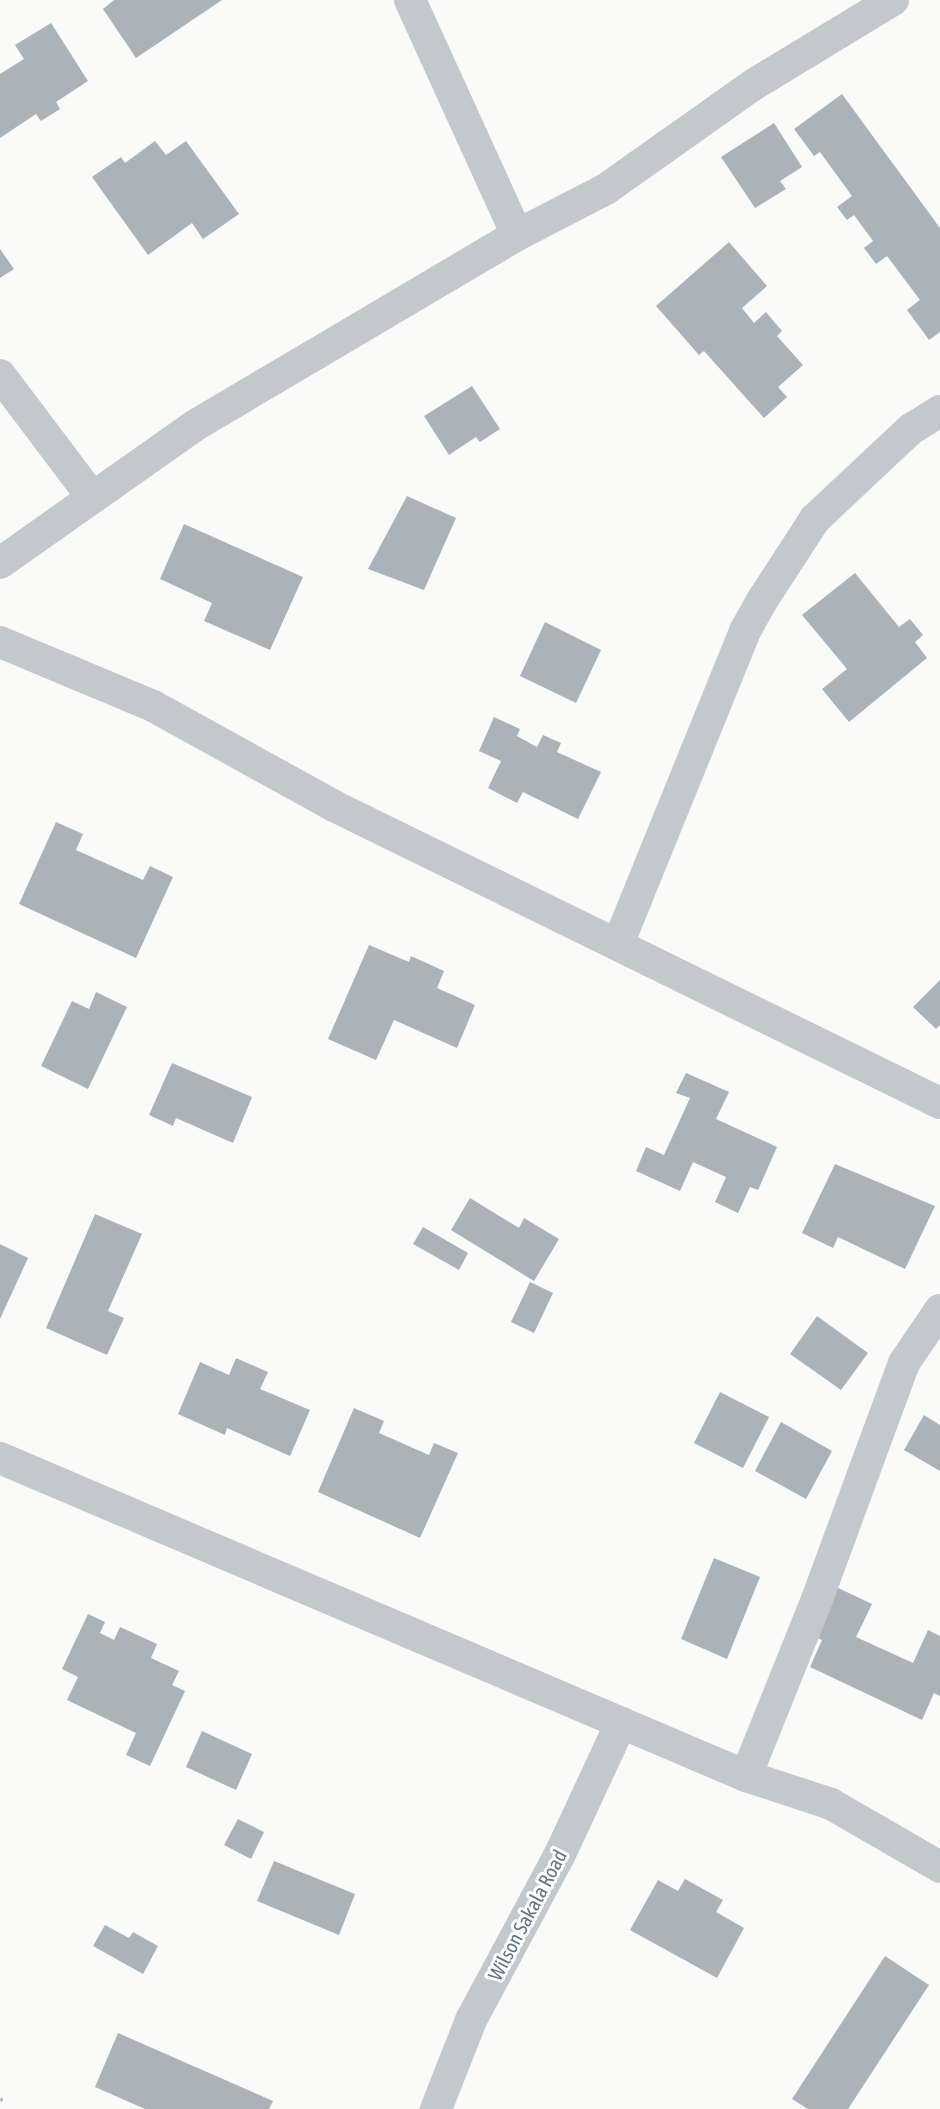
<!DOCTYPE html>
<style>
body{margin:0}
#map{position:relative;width:940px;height:2109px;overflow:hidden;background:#fafaf8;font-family:"Asap Condensed",sans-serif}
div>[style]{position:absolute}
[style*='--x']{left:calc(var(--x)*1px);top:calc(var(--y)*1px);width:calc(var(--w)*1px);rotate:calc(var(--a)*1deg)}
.building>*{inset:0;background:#aab3b9}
.path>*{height:4px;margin-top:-2px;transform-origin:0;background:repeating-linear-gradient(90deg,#bbbfc2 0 3px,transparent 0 6px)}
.minor>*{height:32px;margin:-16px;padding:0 16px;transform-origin:16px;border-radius:16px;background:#c3c8cc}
span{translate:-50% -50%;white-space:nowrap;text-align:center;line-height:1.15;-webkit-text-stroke:6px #fff;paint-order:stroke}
.street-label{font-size:20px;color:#657683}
</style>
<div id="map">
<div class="building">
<i style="clip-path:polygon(222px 0,136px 58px,103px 9px,114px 0)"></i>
<i style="clip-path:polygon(51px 23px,88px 81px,56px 102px,60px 109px,41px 121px,36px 114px,0 138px,0 74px,24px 59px,15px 45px)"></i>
<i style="clip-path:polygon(842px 94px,940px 228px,940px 332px,929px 340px,907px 310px,920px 300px,887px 256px,876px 264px,864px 248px,873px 241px,854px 215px,847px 220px,837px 207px,852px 196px,820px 152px,814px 156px,794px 129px)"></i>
<i style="clip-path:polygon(774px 123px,802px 167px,780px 181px,786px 189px,755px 208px,721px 157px)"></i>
<i style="clip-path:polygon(155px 141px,166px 155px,186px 141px,239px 214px,203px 239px,192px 223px,148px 255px,92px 177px,121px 157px,125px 163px)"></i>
<i style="clip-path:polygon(729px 242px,767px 286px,742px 308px,754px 323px,766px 312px,782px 331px,777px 336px,803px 365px,778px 387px,787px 397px,764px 418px,704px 351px,699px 355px,656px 306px)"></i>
<i style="clip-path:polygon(0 249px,14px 269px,0 278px)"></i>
<i style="clip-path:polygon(472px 386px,500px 429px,480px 442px,476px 437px,449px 455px,424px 416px)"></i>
<i style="clip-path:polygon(407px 496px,456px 518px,424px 590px,368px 569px)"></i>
<i style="clip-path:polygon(184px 524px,303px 577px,270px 650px,204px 621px,212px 603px,160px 579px)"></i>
<i style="clip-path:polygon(855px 573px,899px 627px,910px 619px,923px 635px,915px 642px,927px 658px,849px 722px,822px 689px,847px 669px,802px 615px)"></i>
<i style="clip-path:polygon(545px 622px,601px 650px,576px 703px,520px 676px)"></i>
<i style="clip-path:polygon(494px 717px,520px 729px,517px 736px,537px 747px,543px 735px,561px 743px,557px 752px,601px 772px,578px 819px,523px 792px,517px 803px,488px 788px,501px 761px,479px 751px)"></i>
<i style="clip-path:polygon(56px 822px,83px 834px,76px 850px,143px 880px,150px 866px,173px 877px,136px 958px,19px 904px)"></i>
<i style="clip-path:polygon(369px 945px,409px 962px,411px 956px,444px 971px,437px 988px,475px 1005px,457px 1048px,394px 1020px,376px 1060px,328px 1039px)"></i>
<i style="clip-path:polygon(940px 980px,940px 1025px,936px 1029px,913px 1007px)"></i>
<i style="clip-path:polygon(96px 992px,127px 1007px,88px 1089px,41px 1066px,72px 1001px,89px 1009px)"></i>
<i style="clip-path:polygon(172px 1063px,252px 1097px,233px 1143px,176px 1118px,173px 1126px,149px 1115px)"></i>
<i style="clip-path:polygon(686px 1073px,729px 1092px,716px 1119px,777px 1147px,758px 1190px,750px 1187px,738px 1213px,715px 1202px,726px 1177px,693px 1162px,680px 1191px,636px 1171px,646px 1147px,664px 1155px,690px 1098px,676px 1093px)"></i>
<i style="clip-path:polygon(835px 1164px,935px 1206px,905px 1269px,838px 1237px,833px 1248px,802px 1233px)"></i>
<i style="clip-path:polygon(470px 1198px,519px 1228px,524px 1218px,559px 1239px,534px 1281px,451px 1230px)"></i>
<i style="clip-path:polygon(95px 1214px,142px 1234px,108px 1311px,124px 1318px,107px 1355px,46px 1328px)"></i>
<i style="clip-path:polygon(423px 1227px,468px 1253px,459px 1270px,413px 1244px)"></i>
<i style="clip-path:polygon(0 1244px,28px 1258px,0 1319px)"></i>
<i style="clip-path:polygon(530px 1282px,553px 1293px,534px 1333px,511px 1322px)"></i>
<i style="clip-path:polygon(817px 1316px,868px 1353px,841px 1390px,790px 1354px)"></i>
<i style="clip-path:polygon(236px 1358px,268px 1372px,260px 1389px,310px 1410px,290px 1456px,227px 1428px,225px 1435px,178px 1414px,200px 1362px,229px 1375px)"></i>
<i style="clip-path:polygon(720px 1392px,769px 1417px,743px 1468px,694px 1443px)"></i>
<i style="clip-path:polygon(354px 1408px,384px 1421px,379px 1433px,429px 1455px,434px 1443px,458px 1453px,420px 1538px,318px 1492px)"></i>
<i style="clip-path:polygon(924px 1415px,940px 1425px,940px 1471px,904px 1450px)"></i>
<i style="clip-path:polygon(781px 1422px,832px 1451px,806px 1499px,755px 1471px)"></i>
<i style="clip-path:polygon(714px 1558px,760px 1577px,727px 1659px,681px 1639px)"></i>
<i style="clip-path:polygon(834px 1586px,872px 1604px,856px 1637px,913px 1663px,928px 1630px,940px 1636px,940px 1696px,934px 1693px,922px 1720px,810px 1667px,822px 1640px,812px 1636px)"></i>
<i style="clip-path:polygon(88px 1614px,105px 1622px,100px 1633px,114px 1640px,120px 1627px,157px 1644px,151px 1658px,179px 1671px,172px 1685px,185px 1691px,150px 1766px,126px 1755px,136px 1733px,67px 1700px,78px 1677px,62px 1669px)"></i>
<i style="clip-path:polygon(202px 1731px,252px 1754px,236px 1790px,186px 1767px)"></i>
<i style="clip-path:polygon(238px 1819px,264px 1832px,251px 1859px,224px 1845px)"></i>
<i style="clip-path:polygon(274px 1861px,355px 1894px,339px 1935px,257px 1901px)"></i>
<i style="clip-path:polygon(685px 1879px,723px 1900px,716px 1912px,744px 1928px,717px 1978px,630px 1930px,658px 1880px,678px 1891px)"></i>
<i style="clip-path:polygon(105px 1925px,129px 1938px,133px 1932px,158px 1946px,143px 1974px,93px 1946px)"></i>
<i style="clip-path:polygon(885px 1956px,929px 1985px,848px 2109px,808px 2109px,792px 2099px)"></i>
<i style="clip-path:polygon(118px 2033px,273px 2101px,269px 2109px,145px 2109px,95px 2087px)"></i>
</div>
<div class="path">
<i style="--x:0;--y:2099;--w:5;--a:22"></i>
</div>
<div class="minor">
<i style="--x:410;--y:0;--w:258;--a:65.5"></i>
<i style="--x:0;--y:375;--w:153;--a:53"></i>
<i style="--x:0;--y:563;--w:237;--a:-35.2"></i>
<i style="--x:194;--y:426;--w:375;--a:-30.6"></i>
<i style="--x:517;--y:235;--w:100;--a:-27.3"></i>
<i style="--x:606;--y:189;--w:180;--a:-35.3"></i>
<i style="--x:753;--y:85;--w:164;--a:-31.3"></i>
<i style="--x:0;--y:642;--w:166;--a:22.7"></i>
<i style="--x:153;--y:706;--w:207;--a:28.9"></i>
<i style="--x:334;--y:806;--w:675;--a:26.11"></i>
<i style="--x:618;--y:944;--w:338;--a:-67.9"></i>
<i style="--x:745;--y:631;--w:37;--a:-61"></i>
<i style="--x:763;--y:599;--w:95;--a:-57"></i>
<i style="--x:815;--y:519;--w:132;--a:-43.2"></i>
<i style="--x:911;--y:429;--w:34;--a:-32"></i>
<i style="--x:0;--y:1458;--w:811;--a:23.09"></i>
<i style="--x:746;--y:1776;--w:89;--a:18.2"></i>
<i style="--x:831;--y:1804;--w:126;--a:30"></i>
<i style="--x:746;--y:1776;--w:188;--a:-68.1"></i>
<i style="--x:816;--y:1602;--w:255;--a:-69.8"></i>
<i style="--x:904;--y:1363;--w:64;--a:-55.8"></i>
<i style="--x:436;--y:2109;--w:96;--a:-68.5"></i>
<i style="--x:471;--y:2020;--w:188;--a:-61.8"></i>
<i style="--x:560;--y:1854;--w:145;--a:-65"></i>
</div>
<div class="street-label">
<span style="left:527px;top:1915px;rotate:-62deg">Wilson Sakala Road</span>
</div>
</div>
